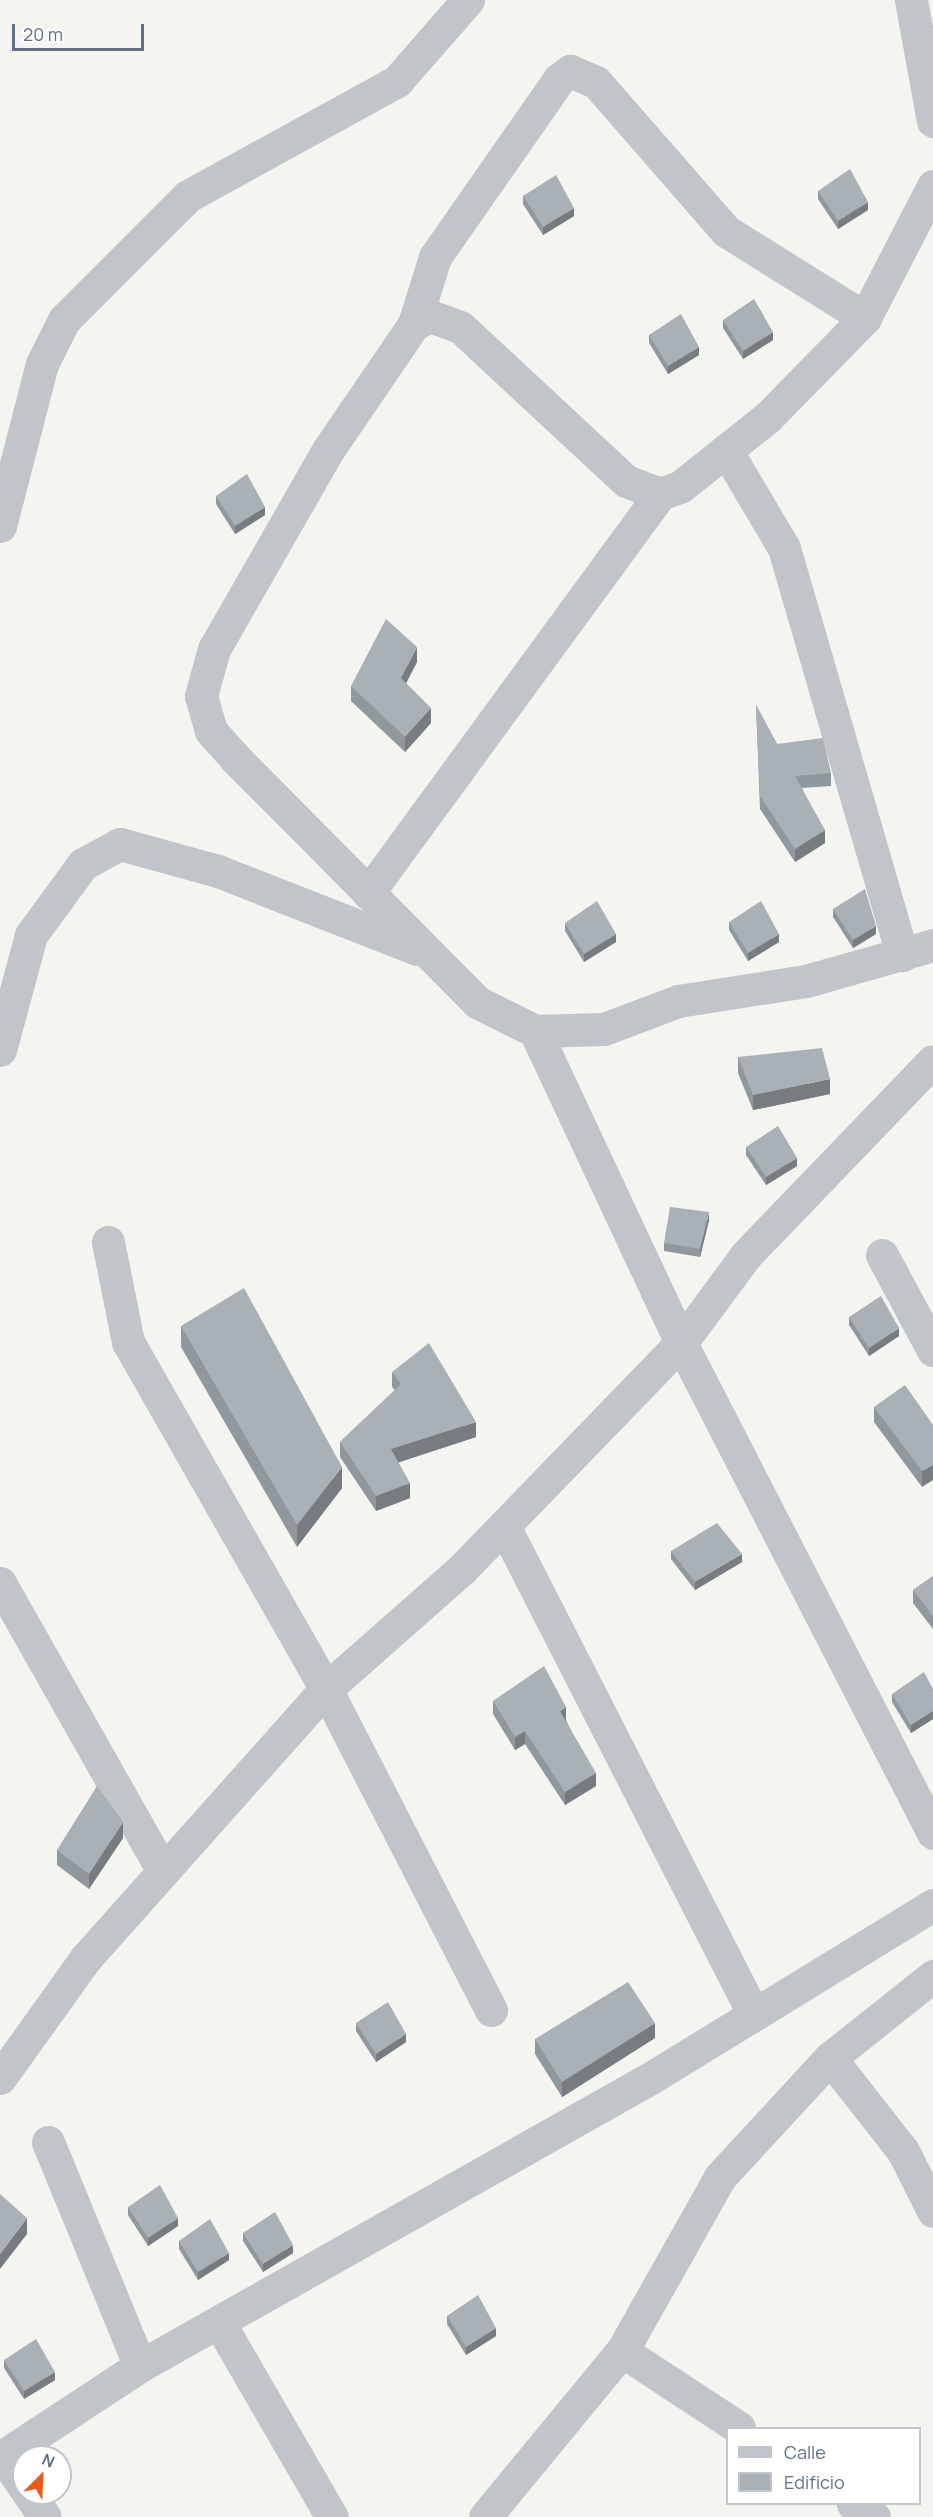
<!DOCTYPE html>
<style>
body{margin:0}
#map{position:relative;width:933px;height:2517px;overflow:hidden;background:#f4f4f0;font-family:Manrope,sans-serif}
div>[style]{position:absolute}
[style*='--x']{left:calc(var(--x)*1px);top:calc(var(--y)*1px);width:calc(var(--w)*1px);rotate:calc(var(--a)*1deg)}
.minor>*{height:33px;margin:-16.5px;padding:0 16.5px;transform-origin:16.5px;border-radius:16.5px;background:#c1c4c8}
.wall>*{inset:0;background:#91989d}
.shaded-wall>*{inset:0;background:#767c80}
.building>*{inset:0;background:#a9b1b7}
span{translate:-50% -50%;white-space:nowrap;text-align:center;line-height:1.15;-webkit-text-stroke:6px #fff;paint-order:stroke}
.legend{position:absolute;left:726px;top:2427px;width:195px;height:78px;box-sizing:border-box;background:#fff;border:2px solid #c0c6cd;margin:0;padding:8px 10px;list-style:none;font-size:18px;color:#627182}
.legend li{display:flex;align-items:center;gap:12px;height:30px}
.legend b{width:30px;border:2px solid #c0c6cd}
.north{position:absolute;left:12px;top:2445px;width:60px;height:60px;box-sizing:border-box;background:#fff;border:2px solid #c0c6cd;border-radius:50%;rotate:24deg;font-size:16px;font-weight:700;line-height:24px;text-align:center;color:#627182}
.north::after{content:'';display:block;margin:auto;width:21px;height:27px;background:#e75c1d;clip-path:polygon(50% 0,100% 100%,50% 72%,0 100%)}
.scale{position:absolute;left:12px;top:24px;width:132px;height:27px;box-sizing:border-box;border:3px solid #627182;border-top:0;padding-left:8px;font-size:18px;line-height:21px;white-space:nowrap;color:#627182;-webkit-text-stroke:4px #fff;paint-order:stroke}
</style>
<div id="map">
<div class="minor">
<i style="--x:911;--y:0;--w:123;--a:79.7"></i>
<i style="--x:933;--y:186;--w:148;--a:117.3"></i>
<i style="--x:865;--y:318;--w:139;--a:134.4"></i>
<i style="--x:768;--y:417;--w:112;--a:141.5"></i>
<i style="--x:680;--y:487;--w:21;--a:161"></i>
<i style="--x:660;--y:494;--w:36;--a:-159"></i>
<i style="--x:626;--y:481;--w:226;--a:-137.1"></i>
<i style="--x:460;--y:327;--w:32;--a:-160"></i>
<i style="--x:430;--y:316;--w:18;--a:153"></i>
<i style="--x:414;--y:324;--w:153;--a:124.3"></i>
<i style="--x:328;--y:450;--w:229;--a:119.8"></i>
<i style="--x:214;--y:649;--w:49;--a:105.5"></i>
<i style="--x:201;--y:696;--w:36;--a:74"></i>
<i style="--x:211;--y:731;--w:36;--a:48"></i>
<i style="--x:235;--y:758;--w:344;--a:45.2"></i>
<i style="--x:477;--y:1002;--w:65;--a:26.6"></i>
<i style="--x:535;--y:1031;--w:69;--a:-1.7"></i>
<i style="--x:604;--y:1029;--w:79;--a:-20.7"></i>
<i style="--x:678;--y:1001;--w:130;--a:-8.9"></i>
<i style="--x:806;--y:981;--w:132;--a:-15.8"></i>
<i style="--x:414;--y:324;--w:70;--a:-72.6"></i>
<i style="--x:435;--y:257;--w:217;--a:-55.1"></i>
<i style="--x:559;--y:79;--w:14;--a:-36"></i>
<i style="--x:570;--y:71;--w:28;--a:23"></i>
<i style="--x:596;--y:82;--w:198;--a:48.9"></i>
<i style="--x:726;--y:231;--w:164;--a:32"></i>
<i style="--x:726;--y:450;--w:114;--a:59.4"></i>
<i style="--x:784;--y:548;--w:424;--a:73.8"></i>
<i style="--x:0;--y:526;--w:167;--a:-75.5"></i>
<i style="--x:42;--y:364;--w:49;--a:-63.4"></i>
<i style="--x:64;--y:320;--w:175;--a:-45"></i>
<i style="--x:188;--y:196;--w:239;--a:-28.8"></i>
<i style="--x:397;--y:81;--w:108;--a:-48.8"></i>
<i style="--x:368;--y:893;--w:494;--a:-53.8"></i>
<i style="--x:535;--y:1031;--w:344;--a:64.9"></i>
<i style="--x:681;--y:1343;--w:551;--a:62.78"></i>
<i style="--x:0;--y:1050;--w:119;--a:-74.9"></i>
<i style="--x:31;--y:935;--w:88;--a:-53.8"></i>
<i style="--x:83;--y:864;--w:42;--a:-28.4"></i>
<i style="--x:120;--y:844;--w:102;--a:15.4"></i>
<i style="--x:218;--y:871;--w:214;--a:21.4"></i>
<i style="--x:108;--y:1242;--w:102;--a:78.7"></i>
<i style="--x:128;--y:1342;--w:400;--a:60.3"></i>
<i style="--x:326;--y:1689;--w:361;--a:62.8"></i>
<i style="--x:882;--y:1255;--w:108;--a:61.8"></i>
<i style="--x:504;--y:1526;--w:549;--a:62.92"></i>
<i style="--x:0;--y:1583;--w:329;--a:60.5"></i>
<i style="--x:830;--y:2058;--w:118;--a:51.9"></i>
<i style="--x:903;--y:2151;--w:67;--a:63.4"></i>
<i style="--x:0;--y:2078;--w:148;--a:-54.4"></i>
<i style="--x:86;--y:1958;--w:361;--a:-48.3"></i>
<i style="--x:326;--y:1689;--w:180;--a:-41.4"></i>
<i style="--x:461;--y:1570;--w:316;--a:-45.9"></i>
<i style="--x:681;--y:1343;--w:109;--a:-53.5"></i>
<i style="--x:746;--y:1255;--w:269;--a:-46.1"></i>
<i style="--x:48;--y:2142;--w:242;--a:67.7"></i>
<i style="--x:220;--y:2324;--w:223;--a:59.9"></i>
<i style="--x:622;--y:2351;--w:140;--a:33.3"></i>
<i style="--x:3;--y:2456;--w:37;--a:56"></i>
<i style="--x:0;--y:2458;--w:168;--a:-33.3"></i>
<i style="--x:140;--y:2366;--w:584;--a:-29.42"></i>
<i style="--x:649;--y:2079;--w:333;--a:-31.5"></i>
<i style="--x:28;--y:2493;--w:29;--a:55"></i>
<i style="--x:853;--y:2504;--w:25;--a:32"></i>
<i style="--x:485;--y:2517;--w:215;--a:-50.5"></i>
<i style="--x:622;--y:2351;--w:200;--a:-60.6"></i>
<i style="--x:720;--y:2177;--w:162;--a:-47.3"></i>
<i style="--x:830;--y:2058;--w:132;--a:-38.5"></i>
</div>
<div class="wall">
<i style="clip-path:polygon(818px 191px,868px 210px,838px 229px,818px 199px)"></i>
<i style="clip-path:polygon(523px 196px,574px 216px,543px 235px,523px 204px)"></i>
<i style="clip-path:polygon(723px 320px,773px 340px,743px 359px,723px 328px)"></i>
<i style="clip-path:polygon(649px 335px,699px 355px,668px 374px,649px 343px)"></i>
<i style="clip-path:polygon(216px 496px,265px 515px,235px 534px,216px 504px)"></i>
<i style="clip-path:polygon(417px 662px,406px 683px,431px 723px,405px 752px,351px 701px,351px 686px)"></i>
<i style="clip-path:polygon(756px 705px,777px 744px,831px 773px,831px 786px,802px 788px,825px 843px,795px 862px,760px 809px)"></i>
<i style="clip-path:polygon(833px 909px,876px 934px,853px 948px,833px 917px)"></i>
<i style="clip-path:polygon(729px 922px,779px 942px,748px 961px,729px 930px)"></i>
<i style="clip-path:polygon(565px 923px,616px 942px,584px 962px,565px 931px)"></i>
<i style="clip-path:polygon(738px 1057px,830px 1094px,753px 1110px,738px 1073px)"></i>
<i style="clip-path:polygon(746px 1147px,797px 1166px,766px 1185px,746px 1155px)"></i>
<i style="clip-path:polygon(709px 1220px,700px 1257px,664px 1251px,664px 1243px)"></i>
<i style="clip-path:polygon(849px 1317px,899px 1336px,869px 1356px,849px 1325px)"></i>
<i style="clip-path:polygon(181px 1326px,342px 1488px,297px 1547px,181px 1347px)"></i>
<i style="clip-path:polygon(392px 1372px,476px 1437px,398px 1462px,410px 1498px,376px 1511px,340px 1457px,340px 1442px,395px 1390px,392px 1387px)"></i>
<i style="clip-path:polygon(874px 1407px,933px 1425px,922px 1487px,874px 1422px)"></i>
<i style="clip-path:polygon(671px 1551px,742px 1562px,695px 1590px,671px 1559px)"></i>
<i style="clip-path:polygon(933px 1576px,933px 1629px,913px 1603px,913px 1590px)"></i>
<i style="clip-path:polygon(933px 1689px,933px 1719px,911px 1733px,892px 1702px,892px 1694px)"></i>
<i style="clip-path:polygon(493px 1701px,566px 1720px,596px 1786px,565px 1805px,525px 1744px,515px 1750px,493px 1714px)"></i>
<i style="clip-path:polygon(123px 1838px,89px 1889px,57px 1865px,57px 1850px)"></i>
<i style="clip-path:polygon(356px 2023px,406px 2042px,376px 2062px,356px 2031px)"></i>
<i style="clip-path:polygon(655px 2038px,562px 2097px,535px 2054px,535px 2039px)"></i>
<i style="clip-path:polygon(128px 2207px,178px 2226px,148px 2246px,128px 2215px)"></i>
<i style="clip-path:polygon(243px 2233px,293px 2253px,263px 2272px,243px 2241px)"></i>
<i style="clip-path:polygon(179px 2241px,229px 2260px,198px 2280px,179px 2249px)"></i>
<i style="clip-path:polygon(447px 2316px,496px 2336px,466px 2355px,447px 2324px)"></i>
<i style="clip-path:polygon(4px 2360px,55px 2380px,24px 2399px,4px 2368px)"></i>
</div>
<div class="shaded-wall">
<i style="clip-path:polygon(868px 202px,868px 210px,838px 229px,838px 221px)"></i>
<i style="clip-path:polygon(574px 208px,574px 216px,543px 235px,543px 227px)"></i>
<i style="clip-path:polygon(773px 332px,773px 340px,743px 359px,743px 351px)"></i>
<i style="clip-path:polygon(699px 347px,699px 355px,668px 374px,668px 366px)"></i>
<i style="clip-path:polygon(265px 507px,265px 515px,235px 534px,235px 526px)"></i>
<i style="clip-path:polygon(417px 647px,417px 662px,401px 693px,401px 678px)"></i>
<i style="clip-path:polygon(431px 708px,431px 723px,405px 752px,405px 737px)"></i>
<i style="clip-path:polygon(825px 830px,825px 843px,795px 862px,795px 849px)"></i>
<i style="clip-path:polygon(876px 926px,876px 934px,853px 948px,853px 940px)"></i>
<i style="clip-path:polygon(616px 934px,616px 942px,584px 962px,584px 954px)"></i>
<i style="clip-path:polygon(779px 934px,779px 942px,748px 961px,748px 953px)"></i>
<i style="clip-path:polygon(830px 1079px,830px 1094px,753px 1110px,753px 1095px)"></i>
<i style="clip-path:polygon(797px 1158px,797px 1166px,766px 1185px,766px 1177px)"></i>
<i style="clip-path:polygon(709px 1212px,709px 1220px,700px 1257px,700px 1249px)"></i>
<i style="clip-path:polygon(899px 1328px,899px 1336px,869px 1356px,869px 1348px)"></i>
<i style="clip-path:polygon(476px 1422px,476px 1437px,391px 1465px,391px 1449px)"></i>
<i style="clip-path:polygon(933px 1465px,933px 1480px,922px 1487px,922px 1471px)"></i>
<i style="clip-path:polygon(342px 1467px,342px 1488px,297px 1547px,297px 1525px)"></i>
<i style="clip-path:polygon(410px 1483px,410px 1498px,376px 1511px,376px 1496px)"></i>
<i style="clip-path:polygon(742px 1554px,742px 1562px,695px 1590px,695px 1582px)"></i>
<i style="clip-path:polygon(566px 1707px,566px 1720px,560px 1724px,560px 1711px)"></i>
<i style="clip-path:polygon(933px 1711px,933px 1719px,911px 1733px,911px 1725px)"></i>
<i style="clip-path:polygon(525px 1731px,525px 1744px,515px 1750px,515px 1737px)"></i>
<i style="clip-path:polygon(596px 1773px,596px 1786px,565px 1805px,565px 1792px)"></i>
<i style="clip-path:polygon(123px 1822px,123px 1838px,89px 1889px,89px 1874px)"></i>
<i style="clip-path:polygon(655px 2023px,655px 2038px,562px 2097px,562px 2082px)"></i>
<i style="clip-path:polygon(406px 2034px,406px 2042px,376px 2062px,376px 2054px)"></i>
<i style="clip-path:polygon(27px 2218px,27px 2234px,0 2269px,0 2254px)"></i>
<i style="clip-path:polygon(178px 2218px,178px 2226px,148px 2246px,148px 2238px)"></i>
<i style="clip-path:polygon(293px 2245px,293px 2253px,263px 2272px,263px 2264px)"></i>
<i style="clip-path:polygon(229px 2253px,229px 2260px,198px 2280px,198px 2272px)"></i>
<i style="clip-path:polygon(496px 2328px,496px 2336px,466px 2355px,466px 2347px)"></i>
<i style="clip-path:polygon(55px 2372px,55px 2380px,24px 2399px,24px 2391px)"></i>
</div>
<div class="building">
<i style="clip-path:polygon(850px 169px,868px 202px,838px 221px,818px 191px)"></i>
<i style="clip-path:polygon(556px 175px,574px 208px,543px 227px,523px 196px)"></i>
<i style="clip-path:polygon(754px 299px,773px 332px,743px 351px,723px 320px)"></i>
<i style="clip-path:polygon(681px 314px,699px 347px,668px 366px,649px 335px)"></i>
<i style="clip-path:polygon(247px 474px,265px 507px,235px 526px,216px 496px)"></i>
<i style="clip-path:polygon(386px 619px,417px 647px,401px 678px,431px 708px,405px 737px,351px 686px)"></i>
<i style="clip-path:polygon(756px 705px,777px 744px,823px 738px,831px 773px,795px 776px,825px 830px,795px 849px,760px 796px)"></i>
<i style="clip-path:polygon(865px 889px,876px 926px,853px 940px,833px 909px)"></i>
<i style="clip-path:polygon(597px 901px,616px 934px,584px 954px,565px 923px)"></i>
<i style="clip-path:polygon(761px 901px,779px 934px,748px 953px,729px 922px)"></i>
<i style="clip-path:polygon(822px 1048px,830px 1079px,753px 1095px,738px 1057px)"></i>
<i style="clip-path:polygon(778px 1126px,797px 1158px,766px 1177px,746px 1147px)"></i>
<i style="clip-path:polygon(670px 1207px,709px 1212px,700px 1249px,664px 1243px)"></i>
<i style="clip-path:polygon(244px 1288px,342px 1467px,297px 1525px,181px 1326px)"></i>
<i style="clip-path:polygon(881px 1296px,899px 1328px,869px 1348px,849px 1317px)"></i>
<i style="clip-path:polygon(429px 1343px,476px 1422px,391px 1449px,410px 1483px,376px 1496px,340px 1442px,401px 1384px,392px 1372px)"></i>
<i style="clip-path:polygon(905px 1385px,933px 1425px,933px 1465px,922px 1471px,874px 1407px)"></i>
<i style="clip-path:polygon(717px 1523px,742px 1554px,695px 1582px,671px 1551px)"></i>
<i style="clip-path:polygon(933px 1576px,933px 1616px,913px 1590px)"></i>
<i style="clip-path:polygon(544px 1666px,566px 1707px,560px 1711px,596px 1773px,565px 1792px,525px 1731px,515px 1737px,493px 1701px)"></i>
<i style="clip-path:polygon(924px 1672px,933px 1689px,933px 1711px,911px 1725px,892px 1694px)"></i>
<i style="clip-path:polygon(97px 1786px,123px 1822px,89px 1874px,57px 1850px)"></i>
<i style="clip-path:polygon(628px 1982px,655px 2023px,562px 2082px,535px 2039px)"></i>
<i style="clip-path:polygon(388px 2002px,406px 2034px,376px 2054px,356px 2023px)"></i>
<i style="clip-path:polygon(160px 2185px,178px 2218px,148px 2238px,128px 2207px)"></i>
<i style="clip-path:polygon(0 2194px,27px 2218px,0 2254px)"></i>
<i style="clip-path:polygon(275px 2212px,293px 2245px,263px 2264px,243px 2233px)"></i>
<i style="clip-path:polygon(210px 2219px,229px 2253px,198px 2272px,179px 2241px)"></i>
<i style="clip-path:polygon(478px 2295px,496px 2328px,466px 2347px,447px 2316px)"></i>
<i style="clip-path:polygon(36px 2339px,55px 2372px,24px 2391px,4px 2360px)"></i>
</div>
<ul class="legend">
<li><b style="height:8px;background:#c1c4c8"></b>Calle</li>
<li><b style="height:16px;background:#a9b1b7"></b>Edificio</li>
</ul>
<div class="north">N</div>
<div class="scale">20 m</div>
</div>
